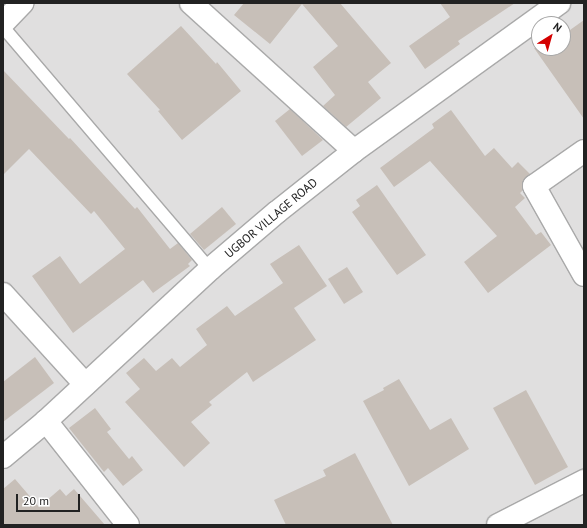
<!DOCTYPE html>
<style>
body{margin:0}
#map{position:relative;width:587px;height:528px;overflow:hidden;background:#f2efe9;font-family:"PT Sans",sans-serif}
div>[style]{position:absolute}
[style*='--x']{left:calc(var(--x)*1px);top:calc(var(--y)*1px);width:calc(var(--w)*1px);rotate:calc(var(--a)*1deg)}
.residential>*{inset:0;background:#e0dfdf}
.building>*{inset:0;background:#c7bfb8}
.roads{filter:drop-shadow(1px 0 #a9a9a9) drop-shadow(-1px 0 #a9a9a9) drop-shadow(0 1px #a9a9a9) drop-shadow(0 -1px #a9a9a9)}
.service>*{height:12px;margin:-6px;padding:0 6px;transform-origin:6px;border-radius:6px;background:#fff}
.minor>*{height:22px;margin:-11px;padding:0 11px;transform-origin:11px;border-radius:11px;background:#fff}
.tertiary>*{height:22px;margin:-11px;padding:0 11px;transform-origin:11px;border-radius:11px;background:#fff}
span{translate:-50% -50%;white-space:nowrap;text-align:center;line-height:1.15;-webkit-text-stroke:4px #fff;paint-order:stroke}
.street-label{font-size:12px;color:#222}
.frame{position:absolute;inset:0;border:4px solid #222;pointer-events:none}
.north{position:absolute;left:531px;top:16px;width:40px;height:40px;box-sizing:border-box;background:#fff;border:1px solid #a7a7a7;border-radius:50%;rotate:37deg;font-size:11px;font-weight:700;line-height:16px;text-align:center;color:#222}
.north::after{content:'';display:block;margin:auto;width:14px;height:18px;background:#d40000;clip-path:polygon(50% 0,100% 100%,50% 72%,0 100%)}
.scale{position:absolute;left:16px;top:494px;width:64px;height:18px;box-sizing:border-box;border:2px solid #222;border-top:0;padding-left:5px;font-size:12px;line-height:14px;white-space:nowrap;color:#222;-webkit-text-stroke:3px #fff;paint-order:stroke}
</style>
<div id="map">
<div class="residential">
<i style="clip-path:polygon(evenodd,3px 3px,584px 3px,584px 525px,3px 525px,3px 3px,539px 24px,563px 24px,563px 48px,539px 48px,539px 24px)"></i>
</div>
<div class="building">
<i style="clip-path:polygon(244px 3px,340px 3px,391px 63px,368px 82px,381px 98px,346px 127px,323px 106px,335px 95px,313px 67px,338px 46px,302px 4px,270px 44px,234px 15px)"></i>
<i style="clip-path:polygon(440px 3px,515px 3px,458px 41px,460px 44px,425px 69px,409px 46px,450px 17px)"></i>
<i style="clip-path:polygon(584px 20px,584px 119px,534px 48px,563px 48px,563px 35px)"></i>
<i style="clip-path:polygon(181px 26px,216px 64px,217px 62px,241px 91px,182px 140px,158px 111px,160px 110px,127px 74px)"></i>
<i style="clip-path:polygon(3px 70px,69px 139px,70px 138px,135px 209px,137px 207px,170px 249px,178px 243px,192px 260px,188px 264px,190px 266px,153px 293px,143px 280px,73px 333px,32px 276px,60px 256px,80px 284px,125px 249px,94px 211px,91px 214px,29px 149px,3px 175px)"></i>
<i style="clip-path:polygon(290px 109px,323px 140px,302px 156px,275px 121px)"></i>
<i style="clip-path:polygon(451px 110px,485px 156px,494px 148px,512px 168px,518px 162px,530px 174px,523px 181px,523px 190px,520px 193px,525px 198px,515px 207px,536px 235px,541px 232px,551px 245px,488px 293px,464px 262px,497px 236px,430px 161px,394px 187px,380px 168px,434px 128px,432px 124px)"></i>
<i style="clip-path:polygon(377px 185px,426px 255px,397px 275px,352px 212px,360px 206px,356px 200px)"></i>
<i style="clip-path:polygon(222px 207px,236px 224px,204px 250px,190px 234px)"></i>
<i style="clip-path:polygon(299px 245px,327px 286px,294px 308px,316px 340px,253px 382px,247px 372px,209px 402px,212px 405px,191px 422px,210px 443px,184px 467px,125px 402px,140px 389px,126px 373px,144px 358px,156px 371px,172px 358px,180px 367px,207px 345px,196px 329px,227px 306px,235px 316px,283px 283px,270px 264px)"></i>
<i style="clip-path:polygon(347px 267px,363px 292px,344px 304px,328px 279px)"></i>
<i style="clip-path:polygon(35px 357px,54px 383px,3px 422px,3px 382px)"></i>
<i style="clip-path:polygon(399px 379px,430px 430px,451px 418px,469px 449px,409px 486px,363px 401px,384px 390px,383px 388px)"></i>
<i style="clip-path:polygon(526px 390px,568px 467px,535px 485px,493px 408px)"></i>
<i style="clip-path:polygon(95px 408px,111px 429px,107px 432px,129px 459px,132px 456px,143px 470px,123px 486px,108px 468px,104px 472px,69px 428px)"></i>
<i style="clip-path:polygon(355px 453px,393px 525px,286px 525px,274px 500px,326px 476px,323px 470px)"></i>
<i style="clip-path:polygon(15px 479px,39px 507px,60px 489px,66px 496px,74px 489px,105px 525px,3px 525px,3px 489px)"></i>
</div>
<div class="roads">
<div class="service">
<i style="--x:3;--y:27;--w:318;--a:49.5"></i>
</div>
<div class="minor">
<i style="--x:191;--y:3;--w:220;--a:42.2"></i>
<i style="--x:3;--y:23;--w:28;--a:-46"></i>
<i style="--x:584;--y:151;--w:61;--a:145"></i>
<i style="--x:534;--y:186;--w:102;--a:60.7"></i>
<i style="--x:3;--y:294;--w:122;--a:47.7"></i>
<i style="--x:46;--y:421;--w:132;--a:51.7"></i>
<i style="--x:498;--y:525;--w:97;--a:-27.1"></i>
</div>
<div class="tertiary">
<i style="--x:3;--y:457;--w:56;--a:-39.9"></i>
<i style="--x:46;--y:421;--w:224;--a:-42.8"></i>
<i style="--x:210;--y:269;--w:88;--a:-40.4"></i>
<i style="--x:277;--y:212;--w:98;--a:-38.4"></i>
<i style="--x:354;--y:151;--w:253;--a:-35.8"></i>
</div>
</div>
<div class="street-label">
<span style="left:271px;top:218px;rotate:-40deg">UGBOR VILLAGE ROAD</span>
</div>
<div class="frame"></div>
<div class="north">N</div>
<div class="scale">20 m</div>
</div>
